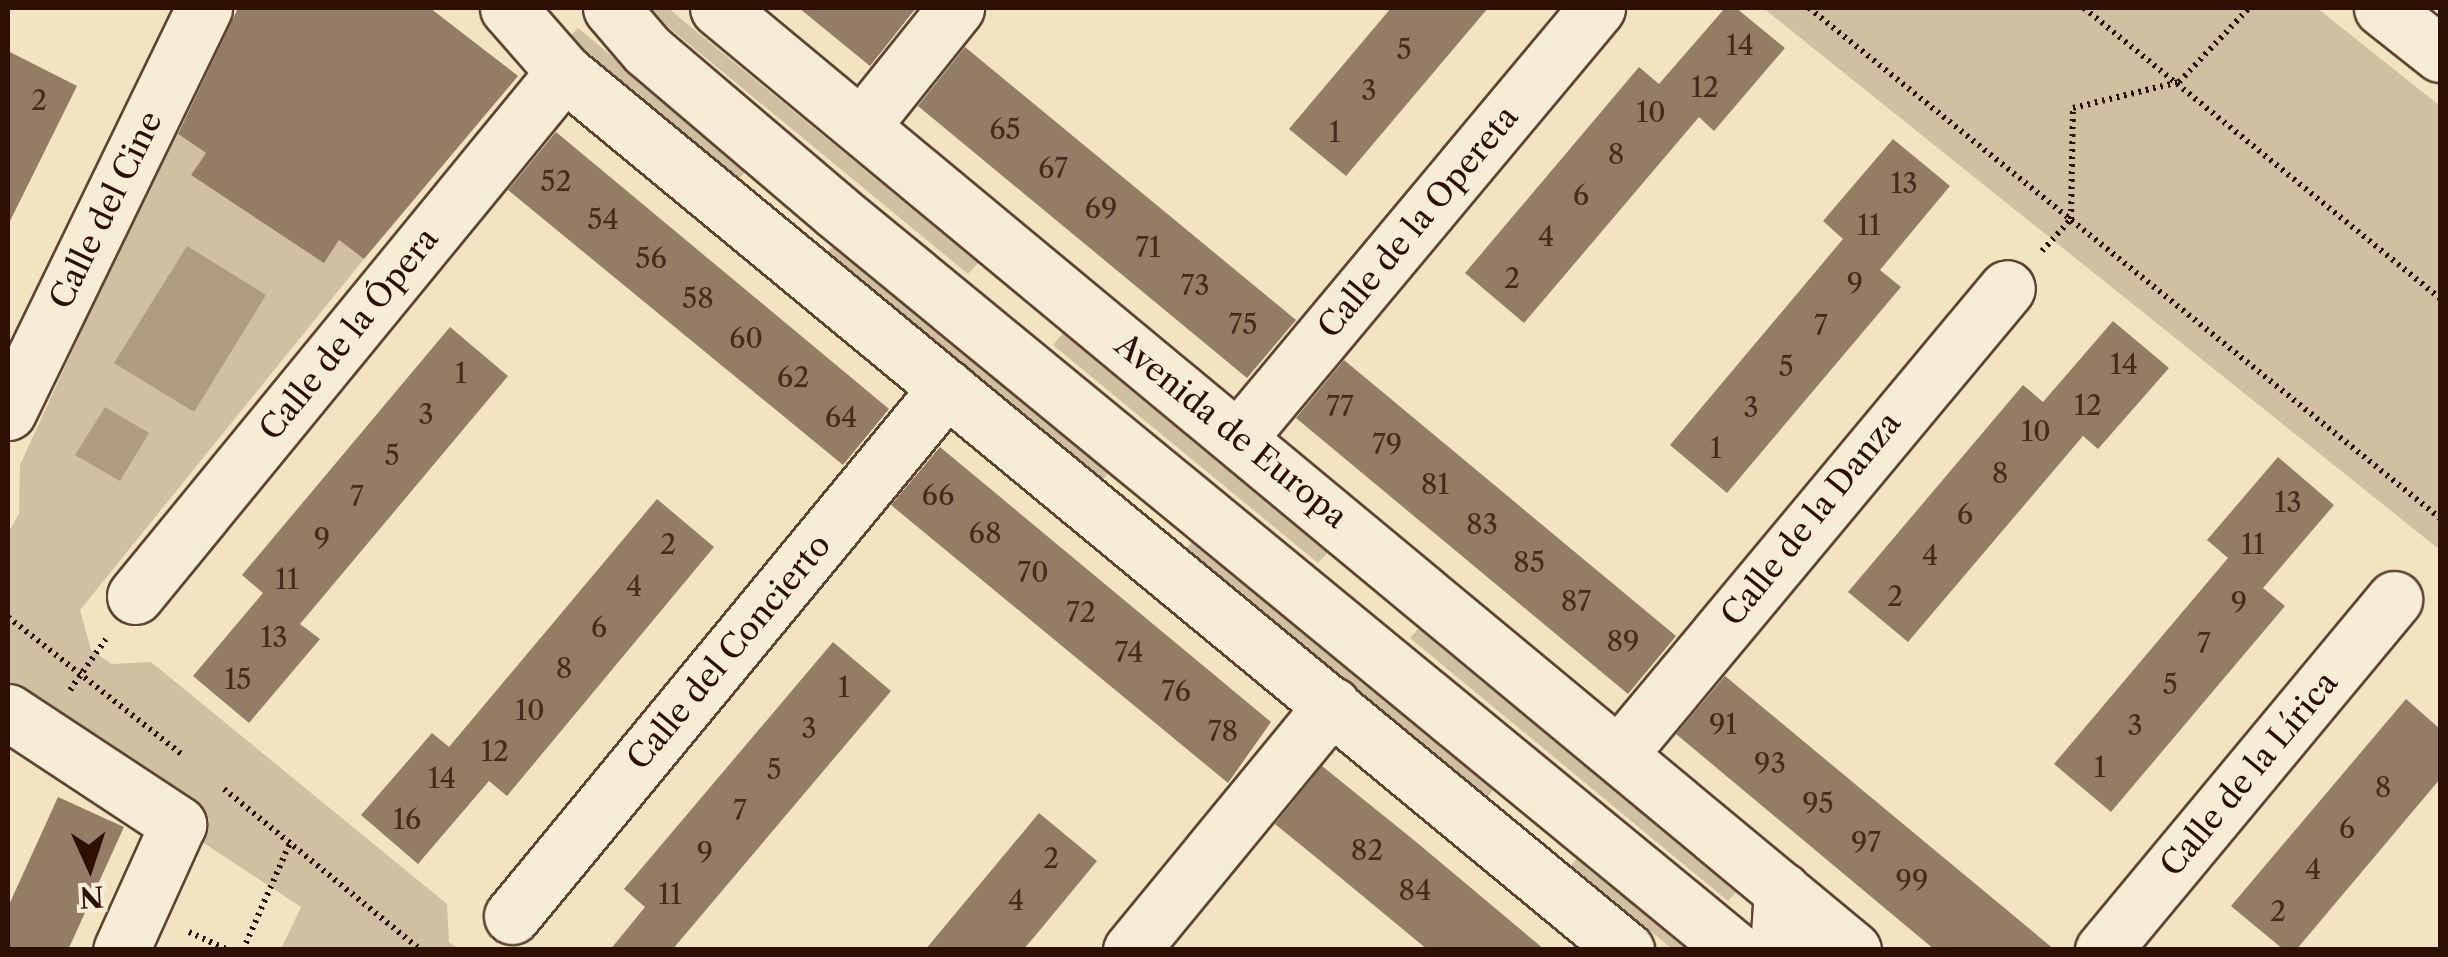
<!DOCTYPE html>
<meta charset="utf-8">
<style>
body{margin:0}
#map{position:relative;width:2448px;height:957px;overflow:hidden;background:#f2e3c1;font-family:"Libre Caslon Text",serif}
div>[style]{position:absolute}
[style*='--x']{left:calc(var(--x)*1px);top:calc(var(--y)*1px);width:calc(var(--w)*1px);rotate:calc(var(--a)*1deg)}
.green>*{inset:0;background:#d1bfa1}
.water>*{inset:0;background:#af9b80}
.building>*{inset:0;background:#937e65}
.path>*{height:6px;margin-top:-3px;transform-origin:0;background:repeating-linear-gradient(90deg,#2d1002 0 2.5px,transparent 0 7.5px)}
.roads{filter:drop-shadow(2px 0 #5e4532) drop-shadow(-2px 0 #5e4532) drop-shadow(0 2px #5e4532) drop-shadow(0 -2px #5e4532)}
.minor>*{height:55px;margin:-27.5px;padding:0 27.5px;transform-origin:27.5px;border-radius:27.5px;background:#f7edd7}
span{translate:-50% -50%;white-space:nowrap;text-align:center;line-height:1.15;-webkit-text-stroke:9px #f7edd7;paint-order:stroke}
.number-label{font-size:28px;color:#462c1b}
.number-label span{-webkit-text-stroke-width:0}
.street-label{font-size:32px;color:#2d1002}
.frame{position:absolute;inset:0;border:10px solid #2d1002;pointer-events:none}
.north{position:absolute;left:40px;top:817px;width:100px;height:100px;-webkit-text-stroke:8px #f7edd7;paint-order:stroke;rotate:177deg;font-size:28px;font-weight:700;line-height:40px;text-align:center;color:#2d1002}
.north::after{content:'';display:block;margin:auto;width:35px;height:45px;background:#2d1002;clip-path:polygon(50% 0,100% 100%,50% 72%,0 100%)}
</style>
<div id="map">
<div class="green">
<i style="clip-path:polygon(645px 8px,668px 8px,978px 263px,968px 274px)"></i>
<i style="clip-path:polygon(1763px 8px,2317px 8px,2440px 106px,2440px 550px)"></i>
<i style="clip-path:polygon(578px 28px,748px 169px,738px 180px,568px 39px)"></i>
<i style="clip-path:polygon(173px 131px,206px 153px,191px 175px,324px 262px,339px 240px,364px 259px,80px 610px,91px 650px,112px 664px,151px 662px,447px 904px,449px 942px,459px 949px,281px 949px,301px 907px,196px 838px,195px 808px,8px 682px,8px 533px,19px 514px,20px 465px)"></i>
<i style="clip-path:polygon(838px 241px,1112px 468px,1103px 480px,828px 252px)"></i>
<i style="clip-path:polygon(1063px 333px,1328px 552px,1318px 563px,1053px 345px)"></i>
<i style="clip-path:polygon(1196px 537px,1496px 786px,1487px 798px,1187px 548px)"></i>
<i style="clip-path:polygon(1419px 628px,1737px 890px,1737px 891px,1728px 901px,1410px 638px)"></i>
<i style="clip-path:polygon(1581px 854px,1695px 949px,1672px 949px,1571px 865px)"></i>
</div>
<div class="water">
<i style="clip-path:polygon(187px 246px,266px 295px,194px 412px,114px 363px)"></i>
<i style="clip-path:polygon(105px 407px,149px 433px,120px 481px,75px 455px)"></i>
</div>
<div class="building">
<i style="clip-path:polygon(238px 8px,430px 8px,518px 76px,364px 259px,339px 240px,324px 263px,191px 175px,206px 153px,178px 134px)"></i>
<i style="clip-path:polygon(799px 8px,916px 8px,870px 66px)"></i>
<i style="clip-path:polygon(1391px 8px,1488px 8px,1346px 176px,1289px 129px)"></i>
<i style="clip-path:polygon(1725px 8px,1736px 8px,1785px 48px,1714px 131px,1699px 117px,1524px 323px,1465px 273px,1639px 67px,1659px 84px)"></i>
<i style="clip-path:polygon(965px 47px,1296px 320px,1247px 378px,918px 106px)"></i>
<i style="clip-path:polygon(8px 51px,77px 86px,8px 225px)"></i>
<i style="clip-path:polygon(556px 132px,889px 409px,843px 465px,508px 190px)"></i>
<i style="clip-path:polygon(1893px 139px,1950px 186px,1880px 270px,1901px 287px,1727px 493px,1670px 445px,1843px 239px,1823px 221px)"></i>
<i style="clip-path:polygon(2113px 321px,2169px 368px,2098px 449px,2083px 436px,1908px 642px,1848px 592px,2023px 385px,2043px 402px)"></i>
<i style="clip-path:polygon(450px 327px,508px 376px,300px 624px,320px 639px,249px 723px,193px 676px,263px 593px,242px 575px)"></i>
<i style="clip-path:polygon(1344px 360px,1676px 636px,1628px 694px,1296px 418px)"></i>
<i style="clip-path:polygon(940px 447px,1271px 722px,1228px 783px,891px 505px)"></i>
<i style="clip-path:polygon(2278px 457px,2334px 505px,2263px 588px,2285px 606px,2111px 812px,2054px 764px,2228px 558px,2207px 540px)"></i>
<i style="clip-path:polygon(657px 499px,714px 547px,507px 796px,489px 781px,418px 864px,361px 815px,432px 733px,449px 747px)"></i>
<i style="clip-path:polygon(833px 642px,891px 691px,672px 950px,610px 950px,645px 907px,624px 889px)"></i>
<i style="clip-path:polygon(1725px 676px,1867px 794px,2055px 950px,1935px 950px,1676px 734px)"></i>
<i style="clip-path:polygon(2406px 699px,2440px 729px,2440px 779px,2296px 950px,2284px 950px,2231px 906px)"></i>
<i style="clip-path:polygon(1322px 766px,1415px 841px,1545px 950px,1428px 950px,1318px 859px,1275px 824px)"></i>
<i style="clip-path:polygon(58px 797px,124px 827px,68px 950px,8px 950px,8px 907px)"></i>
<i style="clip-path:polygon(1039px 813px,1097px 861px,1040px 930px,1023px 950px,925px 950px)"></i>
</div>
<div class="path">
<i style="--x:1809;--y:8;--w:811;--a:38.95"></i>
<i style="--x:2084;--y:8;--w:459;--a:39.2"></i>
<i style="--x:2042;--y:251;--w:43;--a:-47.8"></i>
<i style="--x:2071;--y:219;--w:111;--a:-89"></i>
<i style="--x:2073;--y:108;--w:109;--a:-13.8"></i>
<i style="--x:2179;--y:82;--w:102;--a:-46.6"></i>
<i style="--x:8;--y:617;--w:224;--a:38.3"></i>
<i style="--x:70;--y:690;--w:62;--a:-54.8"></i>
<i style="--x:224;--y:789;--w:254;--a:39.3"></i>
<i style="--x:189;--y:932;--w:43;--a:24.8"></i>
<i style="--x:243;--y:950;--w:117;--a:-66.3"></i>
</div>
<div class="roads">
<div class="minor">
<i style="--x:508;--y:8;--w:85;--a:48.8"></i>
<i style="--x:564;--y:72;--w:1378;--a:39.58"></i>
<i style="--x:611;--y:8;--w:55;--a:49.4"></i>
<i style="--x:647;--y:50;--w:248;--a:40.4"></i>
<i style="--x:836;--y:211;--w:1164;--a:39.42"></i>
<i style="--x:718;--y:8;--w:1475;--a:39.69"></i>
<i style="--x:2382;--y:8;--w:74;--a:38.4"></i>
<i style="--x:863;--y:124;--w:149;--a:-51.3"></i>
<i style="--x:8;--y:412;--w:449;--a:-64.1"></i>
<i style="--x:1239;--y:437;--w:559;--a:-50.16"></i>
<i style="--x:135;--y:596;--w:677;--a:-50.69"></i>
<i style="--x:8;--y:712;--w:204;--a:33.4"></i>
<i style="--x:178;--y:824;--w:138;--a:114.3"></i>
<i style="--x:1619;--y:754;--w:606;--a:-50.22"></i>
<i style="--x:512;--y:916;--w:684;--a:-50.52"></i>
<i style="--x:1131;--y:950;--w:317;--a:-50.6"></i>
<i style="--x:1778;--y:950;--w:60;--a:-86.2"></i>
<i style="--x:2103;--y:950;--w:456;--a:-50.3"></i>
</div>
</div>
<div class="number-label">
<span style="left:1740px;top:45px">14</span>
<span style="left:1404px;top:49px">5</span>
<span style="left:1705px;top:87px">12</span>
<span style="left:1369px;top:90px">3</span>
<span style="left:39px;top:100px">2</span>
<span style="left:1651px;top:112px">10</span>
<span style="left:1005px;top:129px">65</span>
<span style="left:1335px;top:132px">1</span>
<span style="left:1616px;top:154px">8</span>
<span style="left:1053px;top:168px">67</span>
<span style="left:556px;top:181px">52</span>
<span style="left:1904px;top:183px">13</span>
<span style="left:1581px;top:195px">6</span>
<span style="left:1101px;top:208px">69</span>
<span style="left:603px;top:219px">54</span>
<span style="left:1869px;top:225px">11</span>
<span style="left:1546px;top:236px">4</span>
<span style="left:1148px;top:247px">71</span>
<span style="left:651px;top:258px">56</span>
<span style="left:1512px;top:278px">2</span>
<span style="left:1855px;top:283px">9</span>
<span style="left:1195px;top:285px">73</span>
<span style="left:698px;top:298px">58</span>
<span style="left:1243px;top:324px">75</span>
<span style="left:1821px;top:325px">7</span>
<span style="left:746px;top:338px">60</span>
<span style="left:2124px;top:364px">14</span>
<span style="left:1786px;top:366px">5</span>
<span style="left:461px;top:373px">1</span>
<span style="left:793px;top:377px">62</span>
<span style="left:2088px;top:405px">12</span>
<span style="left:1340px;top:406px">77</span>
<span style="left:1751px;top:407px">3</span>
<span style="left:426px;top:414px">3</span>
<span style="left:841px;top:417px">64</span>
<span style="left:2036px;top:431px">10</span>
<span style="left:1387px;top:444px">79</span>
<span style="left:1716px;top:448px">1</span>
<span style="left:392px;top:455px">5</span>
<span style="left:2000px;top:473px">8</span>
<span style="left:1435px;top:484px">81</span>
<span style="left:938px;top:495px">66</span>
<span style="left:357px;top:496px">7</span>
<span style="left:2288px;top:502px">13</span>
<span style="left:1965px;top:514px">6</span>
<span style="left:1482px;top:524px">83</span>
<span style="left:985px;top:533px">68</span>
<span style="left:322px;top:538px">9</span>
<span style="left:668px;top:544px">2</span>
<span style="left:2253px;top:544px">11</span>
<span style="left:1930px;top:555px">4</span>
<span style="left:1529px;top:562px">85</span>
<span style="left:1033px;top:572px">70</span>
<span style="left:287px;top:579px">11</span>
<span style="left:634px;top:586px">4</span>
<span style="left:1895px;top:596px">2</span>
<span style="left:1576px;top:601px">87</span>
<span style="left:2239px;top:602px">9</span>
<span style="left:1081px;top:612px">72</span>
<span style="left:599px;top:627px">6</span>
<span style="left:274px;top:637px">13</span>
<span style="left:1623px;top:641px">89</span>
<span style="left:2204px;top:643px">7</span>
<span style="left:1129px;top:652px">74</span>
<span style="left:564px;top:668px">8</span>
<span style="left:238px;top:679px">15</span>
<span style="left:2170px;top:684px">5</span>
<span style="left:844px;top:687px">1</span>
<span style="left:1176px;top:691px">76</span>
<span style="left:530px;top:710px">10</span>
<span style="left:1723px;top:724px">91</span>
<span style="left:2135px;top:725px">3</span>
<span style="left:809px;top:728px">3</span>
<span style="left:1223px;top:731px">78</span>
<span style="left:495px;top:751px">12</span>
<span style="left:1770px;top:763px">93</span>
<span style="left:2100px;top:767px">1</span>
<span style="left:774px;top:769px">5</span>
<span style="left:442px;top:778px">14</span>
<span style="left:2383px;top:787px">8</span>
<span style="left:1818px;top:803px">95</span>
<span style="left:740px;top:810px">7</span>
<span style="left:407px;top:819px">16</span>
<span style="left:2347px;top:828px">6</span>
<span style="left:1866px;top:842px">97</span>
<span style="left:1367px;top:850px">82</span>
<span style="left:705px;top:852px">9</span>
<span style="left:1051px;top:858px">2</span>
<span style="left:2313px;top:869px">4</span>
<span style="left:1912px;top:880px">99</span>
<span style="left:1415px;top:890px">84</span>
<span style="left:670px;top:894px">11</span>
<span style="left:1016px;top:900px">4</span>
<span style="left:2278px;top:911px">2</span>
</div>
<div class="street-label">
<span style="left:106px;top:210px;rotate:-64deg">Calle del Cine</span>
<span style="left:1418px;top:222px;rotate:-50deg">Calle de la Opereta</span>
<span style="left:349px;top:334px;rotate:-51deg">Calle de la Ópera</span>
<span style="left:1231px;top:431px;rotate:39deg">Avenida de Europa</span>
<span style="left:1811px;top:519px;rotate:-51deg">Calle de la Danza</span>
<span style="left:729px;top:652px;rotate:-50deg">Calle del Concierto</span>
<span style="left:2249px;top:774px;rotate:-50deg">Calle de la Lírica</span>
</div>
<div class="frame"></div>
<div class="north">N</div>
</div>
